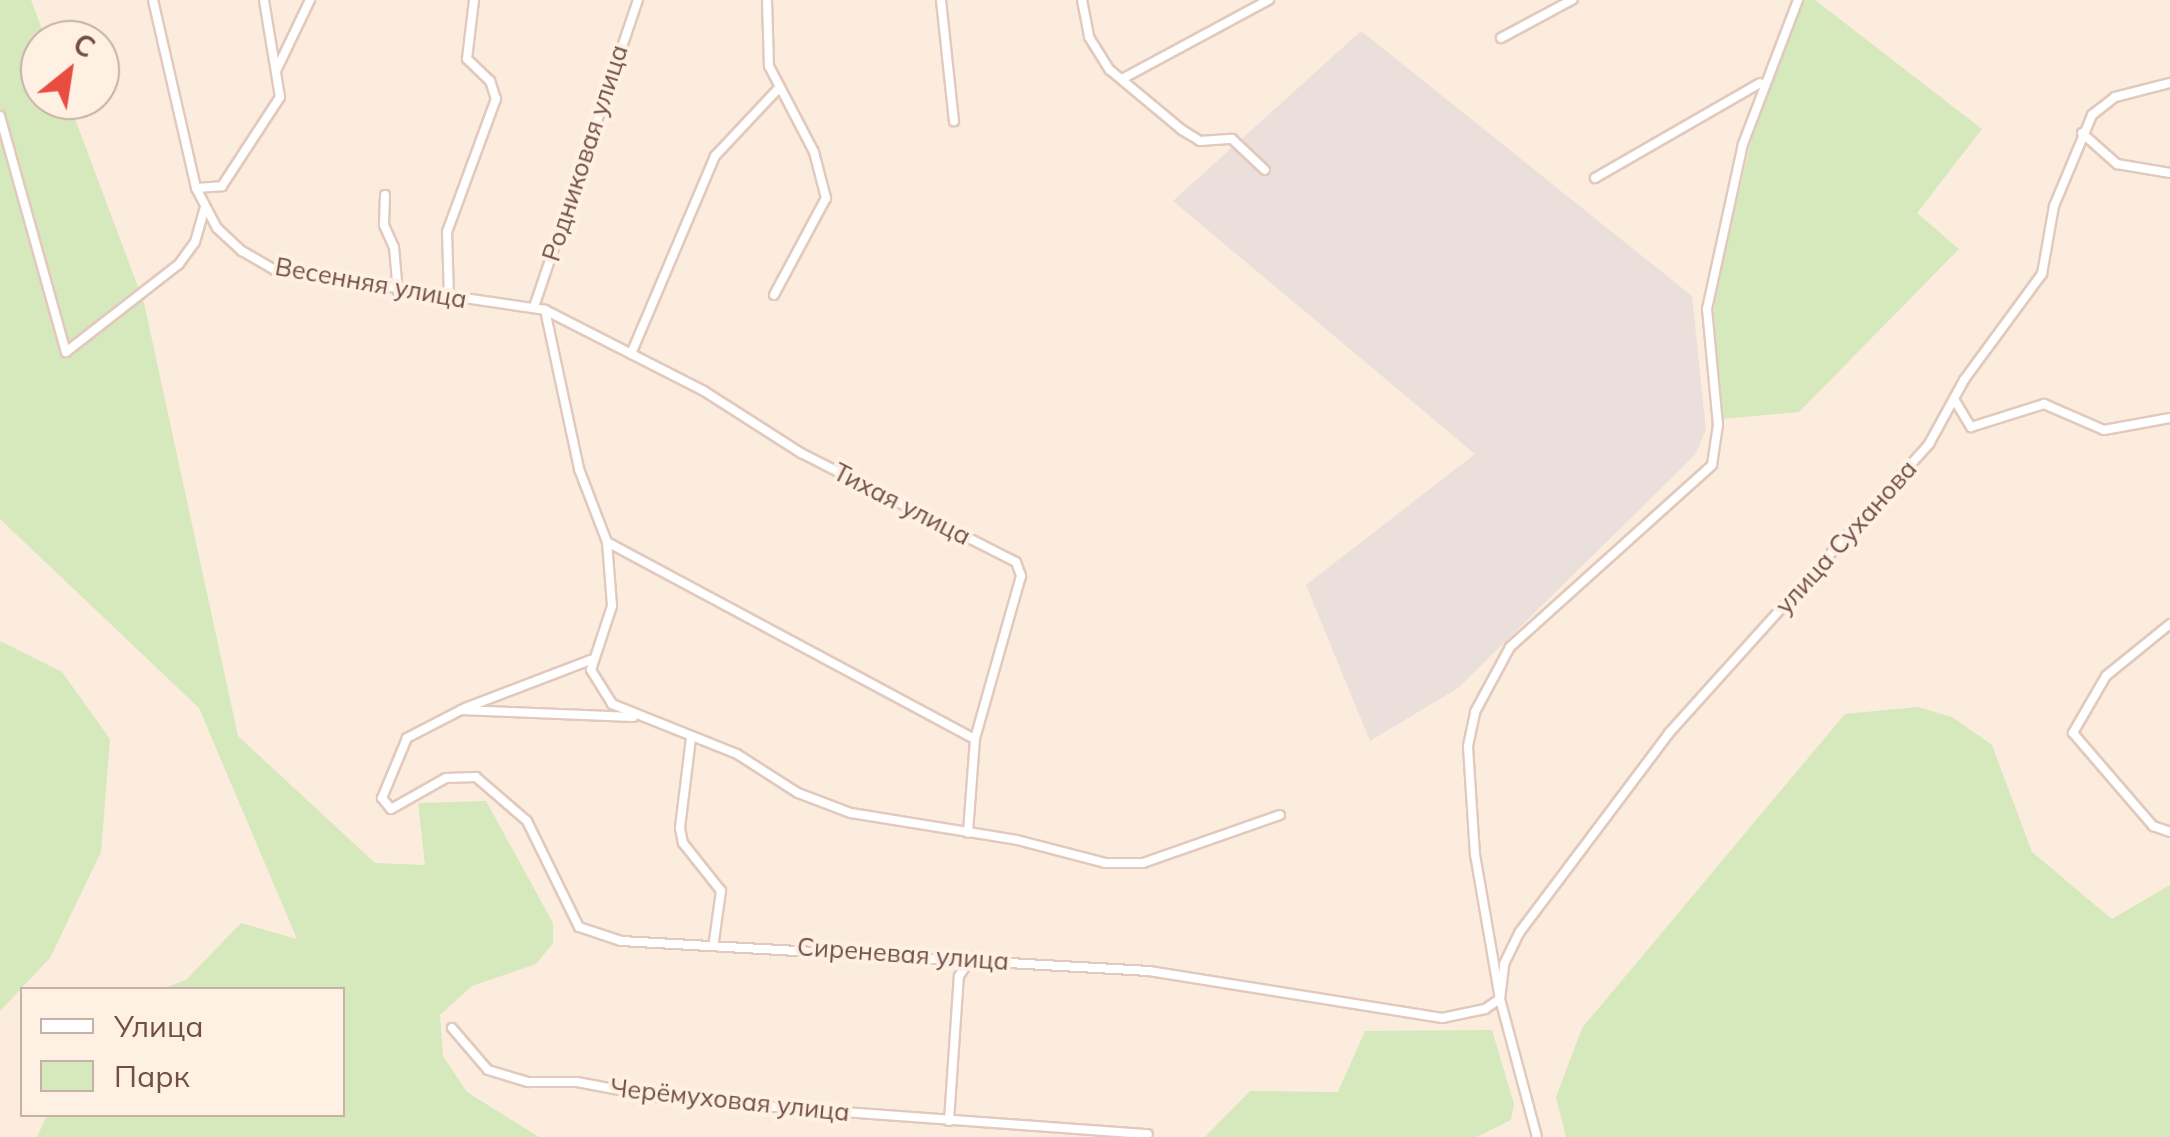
<!DOCTYPE html>
<meta charset="utf-8">
<style>
body{margin:0}
#map{position:relative;width:2170px;height:1137px;overflow:hidden;background:#fcecdd;font-family:Mulish,sans-serif}
div>[style]{position:absolute}
[style*='--x']{left:calc(var(--x)*1px);top:calc(var(--y)*1px);width:calc(var(--w)*1px);rotate:calc(var(--a)*1deg)}
.industrial>*{inset:0;background:#eadfda}
.green>*{inset:0;background:#d5e9bd}
.roads{filter:drop-shadow(2px 0 #e2c9bd) drop-shadow(-2px 0 #e2c9bd) drop-shadow(0 2px #e2c9bd) drop-shadow(0 -2px #e2c9bd)}
.street>*{height:8px;margin:-4px;padding:0 4px;transform-origin:4px;border-radius:4px;background:#fff}
span{translate:-50% -50%;white-space:nowrap;text-align:center;line-height:1.15;-webkit-text-stroke:8px #fff0e4;paint-order:stroke}
.street-label{font-size:25px;color:#724f46}
.legend{position:absolute;left:20px;top:987px;width:325px;height:130px;box-sizing:border-box;background:#fff0e4;border:2px solid #c7b0a5;margin:0;padding:12px 18px;list-style:none;font-size:30px;color:#724f46}
.legend li{display:flex;align-items:center;gap:20px;height:50px}
.legend b{width:50px;border:2px solid #c7b0a5}
.north{position:absolute;left:20px;top:20px;width:100px;height:100px;box-sizing:border-box;background:#fff0e4;border:2px solid #c7b0a5;border-radius:50%;rotate:30deg;font-size:28px;font-weight:700;line-height:40px;text-align:center;color:#724f46}
.north::after{content:'';display:block;margin:auto;width:35px;height:45px;background:#e94d40;clip-path:polygon(50% 0,100% 100%,50% 72%,0 100%)}
</style>
<div id="map">
<div class="industrial">
<i style="clip-path:polygon(1361px 31px,1692px 296px,1706px 430px,1695px 455px,1458px 688px,1370px 741px,1306px 585px,1475px 454px,1173px 201px)"></i>
</div>
<div class="green">
<i style="clip-path:polygon(0 0,31px 0,46px 40px,40px 40px,40px 100px,68px 100px,144px 303px,238px 736px,375px 863px,425px 865px,418px 803px,486px 801px,553px 923px,553px 943px,536px 964px,472px 986px,440px 1015px,443px 1056px,467px 1092px,539px 1137px,37px 1137px,47px 1115px,342px 1114px,342px 990px,162px 989px,186px 980px,241px 923px,297px 939px,199px 708px,0 519px)"></i>
<i style="clip-path:polygon(1800px 0,1815px 0,1982px 129px,1917px 213px,1959px 249px,1799px 412px,1722px 419px,1712px 358px,1715px 296px,1764px 85px)"></i>
<i style="clip-path:polygon(0 641px,62px 672px,110px 739px,101px 852px,50px 958px,0 1011px)"></i>
<i style="clip-path:polygon(1918px 707px,1952px 717px,1992px 745px,2032px 852px,2112px 919px,2170px 885px,2170px 1137px,1566px 1137px,1556px 1097px,1582px 1028px,1845px 714px)"></i>
<i style="clip-path:polygon(1492px 1030px,1514px 1104px,1511px 1120px,1477px 1137px,1205px 1137px,1250px 1091px,1338px 1092px,1365px 1031px)"></i>
</div>
<div class="roads">
<div class="street">
<i style="--x:153;--y:0;--w:193;--a:77.1"></i>
<i style="--x:196;--y:188;--w:45;--a:62.3"></i>
<i style="--x:217;--y:228;--w:34;--a:43"></i>
<i style="--x:242;--y:251;--w:38;--a:30"></i>
<i style="--x:275;--y:270;--w:273;--a:8.4"></i>
<i style="--x:545;--y:310;--w:178;--a:27"></i>
<i style="--x:704;--y:391;--w:115;--a:32.6"></i>
<i style="--x:801;--y:453;--w:241;--a:26.9"></i>
<i style="--x:1016;--y:562;--w:15;--a:70"></i>
<i style="--x:1021;--y:576;--w:169;--a:105.8"></i>
<i style="--x:975;--y:739;--w:94;--a:94.3"></i>
<i style="--x:767;--y:0;--w:66;--a:88.3"></i>
<i style="--x:769;--y:66;--w:97;--a:62.4"></i>
<i style="--x:814;--y:152;--w:48;--a:75.4"></i>
<i style="--x:826;--y:198;--w:110;--a:118.2"></i>
<i style="--x:941;--y:0;--w:122;--a:83.9"></i>
<i style="--x:1082;--y:0;--w:38;--a:79"></i>
<i style="--x:1089;--y:37;--w:39;--a:58"></i>
<i style="--x:1110;--y:70;--w:94;--a:39.8"></i>
<i style="--x:1182;--y:130;--w:21;--a:31"></i>
<i style="--x:1200;--y:141;--w:32;--a:-4"></i>
<i style="--x:1232;--y:139;--w:45;--a:43.2"></i>
<i style="--x:1501;--y:38;--w:81;--a:-28.2"></i>
<i style="--x:276;--y:71;--w:79;--a:-64.4"></i>
<i style="--x:1122;--y:79;--w:167;--a:-28.3"></i>
<i style="--x:0;--y:116;--w:245;--a:74.4"></i>
<i style="--x:66;--y:352;--w:143;--a:-37.9"></i>
<i style="--x:179;--y:264;--w:27;--a:-54"></i>
<i style="--x:195;--y:242;--w:37;--a:-74"></i>
<i style="--x:2082;--y:133;--w:47;--a:41.5"></i>
<i style="--x:2117;--y:164;--w:54;--a:9.6"></i>
<i style="--x:1595;--y:178;--w:190;--a:-29.9"></i>
<i style="--x:196;--y:188;--w:26;--a:-4"></i>
<i style="--x:222;--y:186;--w:106;--a:-56.9"></i>
<i style="--x:280;--y:97;--w:98;--a:-99.4"></i>
<i style="--x:385;--y:195;--w:30;--a:92"></i>
<i style="--x:384;--y:225;--w:24;--a:66"></i>
<i style="--x:394;--y:247;--w:46;--a:85"></i>
<i style="--x:449;--y:298;--w:66;--a:-91.7"></i>
<i style="--x:447;--y:232;--w:142;--a:-69.8"></i>
<i style="--x:496;--y:99;--w:19;--a:-108"></i>
<i style="--x:490;--y:81;--w:32;--a:-136"></i>
<i style="--x:467;--y:59;--w:59;--a:-83.2"></i>
<i style="--x:534;--y:307;--w:324;--a:-71.3"></i>
<i style="--x:545;--y:310;--w:163;--a:77.9"></i>
<i style="--x:579;--y:469;--w:78;--a:69"></i>
<i style="--x:607;--y:542;--w:64;--a:85.5"></i>
<i style="--x:612;--y:606;--w:67;--a:108.2"></i>
<i style="--x:591;--y:670;--w:40;--a:58"></i>
<i style="--x:612;--y:704;--w:135;--a:21.8"></i>
<i style="--x:737;--y:754;--w:72;--a:32.6"></i>
<i style="--x:798;--y:793;--w:57;--a:20.7"></i>
<i style="--x:851;--y:813;--w:168;--a:9.2"></i>
<i style="--x:1017;--y:840;--w:91;--a:14.6"></i>
<i style="--x:1105;--y:863;--w:38;--a:0"></i>
<i style="--x:1143;--y:863;--w:145;--a:-19.3"></i>
<i style="--x:631;--y:354;--w:215;--a:-67"></i>
<i style="--x:715;--y:156;--w:91;--a:-46.8"></i>
<i style="--x:1954;--y:399;--w:33;--a:59"></i>
<i style="--x:1971;--y:427;--w:77;--a:-17.5"></i>
<i style="--x:2044;--y:404;--w:65;--a:23.4"></i>
<i style="--x:2104;--y:430;--w:67;--a:-10.3"></i>
<i style="--x:607;--y:542;--w:417;--a:28.2"></i>
<i style="--x:2170;--y:624;--w:82;--a:140.9"></i>
<i style="--x:2106;--y:676;--w:66;--a:120.1"></i>
<i style="--x:2073;--y:733;--w:123;--a:49.3"></i>
<i style="--x:2153;--y:826;--w:18;--a:19"></i>
<i style="--x:465;--y:708;--w:135;--a:-20.9"></i>
<i style="--x:633;--y:717;--w:172;--a:-177.7"></i>
<i style="--x:461;--y:710;--w:61;--a:152.6"></i>
<i style="--x:407;--y:738;--w:65;--a:112.6"></i>
<i style="--x:382;--y:798;--w:14;--a:51"></i>
<i style="--x:391;--y:809;--w:63;--a:-29.4"></i>
<i style="--x:446;--y:778;--w:30;--a:-2"></i>
<i style="--x:476;--y:777;--w:67;--a:40.8"></i>
<i style="--x:527;--y:821;--w:118;--a:63.9"></i>
<i style="--x:579;--y:927;--w:44;--a:18.4"></i>
<i style="--x:621;--y:941;--w:529;--a:3.25"></i>
<i style="--x:1149;--y:971;--w:297;--a:9.1"></i>
<i style="--x:1442;--y:1018;--w:44;--a:-11.8"></i>
<i style="--x:1485;--y:1009;--w:18;--a:-34"></i>
<i style="--x:1500;--y:999;--w:35;--a:-83"></i>
<i style="--x:1504;--y:964;--w:34;--a:-64"></i>
<i style="--x:1519;--y:933;--w:250;--a:-53.1"></i>
<i style="--x:1669;--y:733;--w:389;--a:-48"></i>
<i style="--x:1929;--y:444;--w:73;--a:-61.3"></i>
<i style="--x:1964;--y:380;--w:132;--a:-53.7"></i>
<i style="--x:2042;--y:274;--w:69;--a:-80"></i>
<i style="--x:2054;--y:206;--w:99;--a:-67.3"></i>
<i style="--x:2092;--y:115;--w:29;--a:-38"></i>
<i style="--x:2115;--y:97;--w:57;--a:-14.3"></i>
<i style="--x:691;--y:738;--w:91;--a:97"></i>
<i style="--x:680;--y:828;--w:15;--a:79"></i>
<i style="--x:683;--y:843;--w:61;--a:51.6"></i>
<i style="--x:721;--y:891;--w:50;--a:98"></i>
<i style="--x:452;--y:1028;--w:55;--a:49.4"></i>
<i style="--x:488;--y:1070;--w:42;--a:16.7"></i>
<i style="--x:528;--y:1082;--w:49;--a:0"></i>
<i style="--x:577;--y:1082;--w:92;--a:10.7"></i>
<i style="--x:667;--y:1099;--w:482;--a:4.2"></i>
<i style="--x:949;--y:1121;--w:145;--a:-86.1"></i>
<i style="--x:959;--y:976;--w:23;--a:-56"></i>
<i style="--x:1537;--y:1137;--w:143;--a:-105"></i>
<i style="--x:1500;--y:999;--w:146;--a:-99.8"></i>
<i style="--x:1475;--y:855;--w:109;--a:-93.7"></i>
<i style="--x:1468;--y:746;--w:35;--a:-78"></i>
<i style="--x:1475;--y:712;--w:74;--a:-61.7"></i>
<i style="--x:1510;--y:647;--w:272;--a:-42"></i>
<i style="--x:1712;--y:465;--w:40;--a:-81.5"></i>
<i style="--x:1718;--y:425;--w:117;--a:-95.4"></i>
<i style="--x:1707;--y:309;--w:169;--a:-77.7"></i>
<i style="--x:1743;--y:144;--w:154;--a:-69.1"></i>
</div>
</div>
<div class="street-label">
<span style="left:585px;top:153px;rotate:-72deg">Родниковая улица</span>
<span style="left:371px;top:283px;rotate:10deg">Весенняя улица</span>
<span style="left:902px;top:504px;rotate:27deg">Тихая улица</span>
<span style="left:1846px;top:537px;rotate:-48deg">улица Суханова</span>
<span style="left:903px;top:954px;rotate:4deg">Сиреневая улица</span>
<span style="left:730px;top:1100px;rotate:6deg">Черёмуховая улица</span>
</div>
<ul class="legend">
<li><b style="height:12px;background:#fff"></b>Улица</li>
<li><b style="height:28px;background:#d5e9bd"></b>Парк</li>
</ul>
<div class="north">С</div>
</div>
